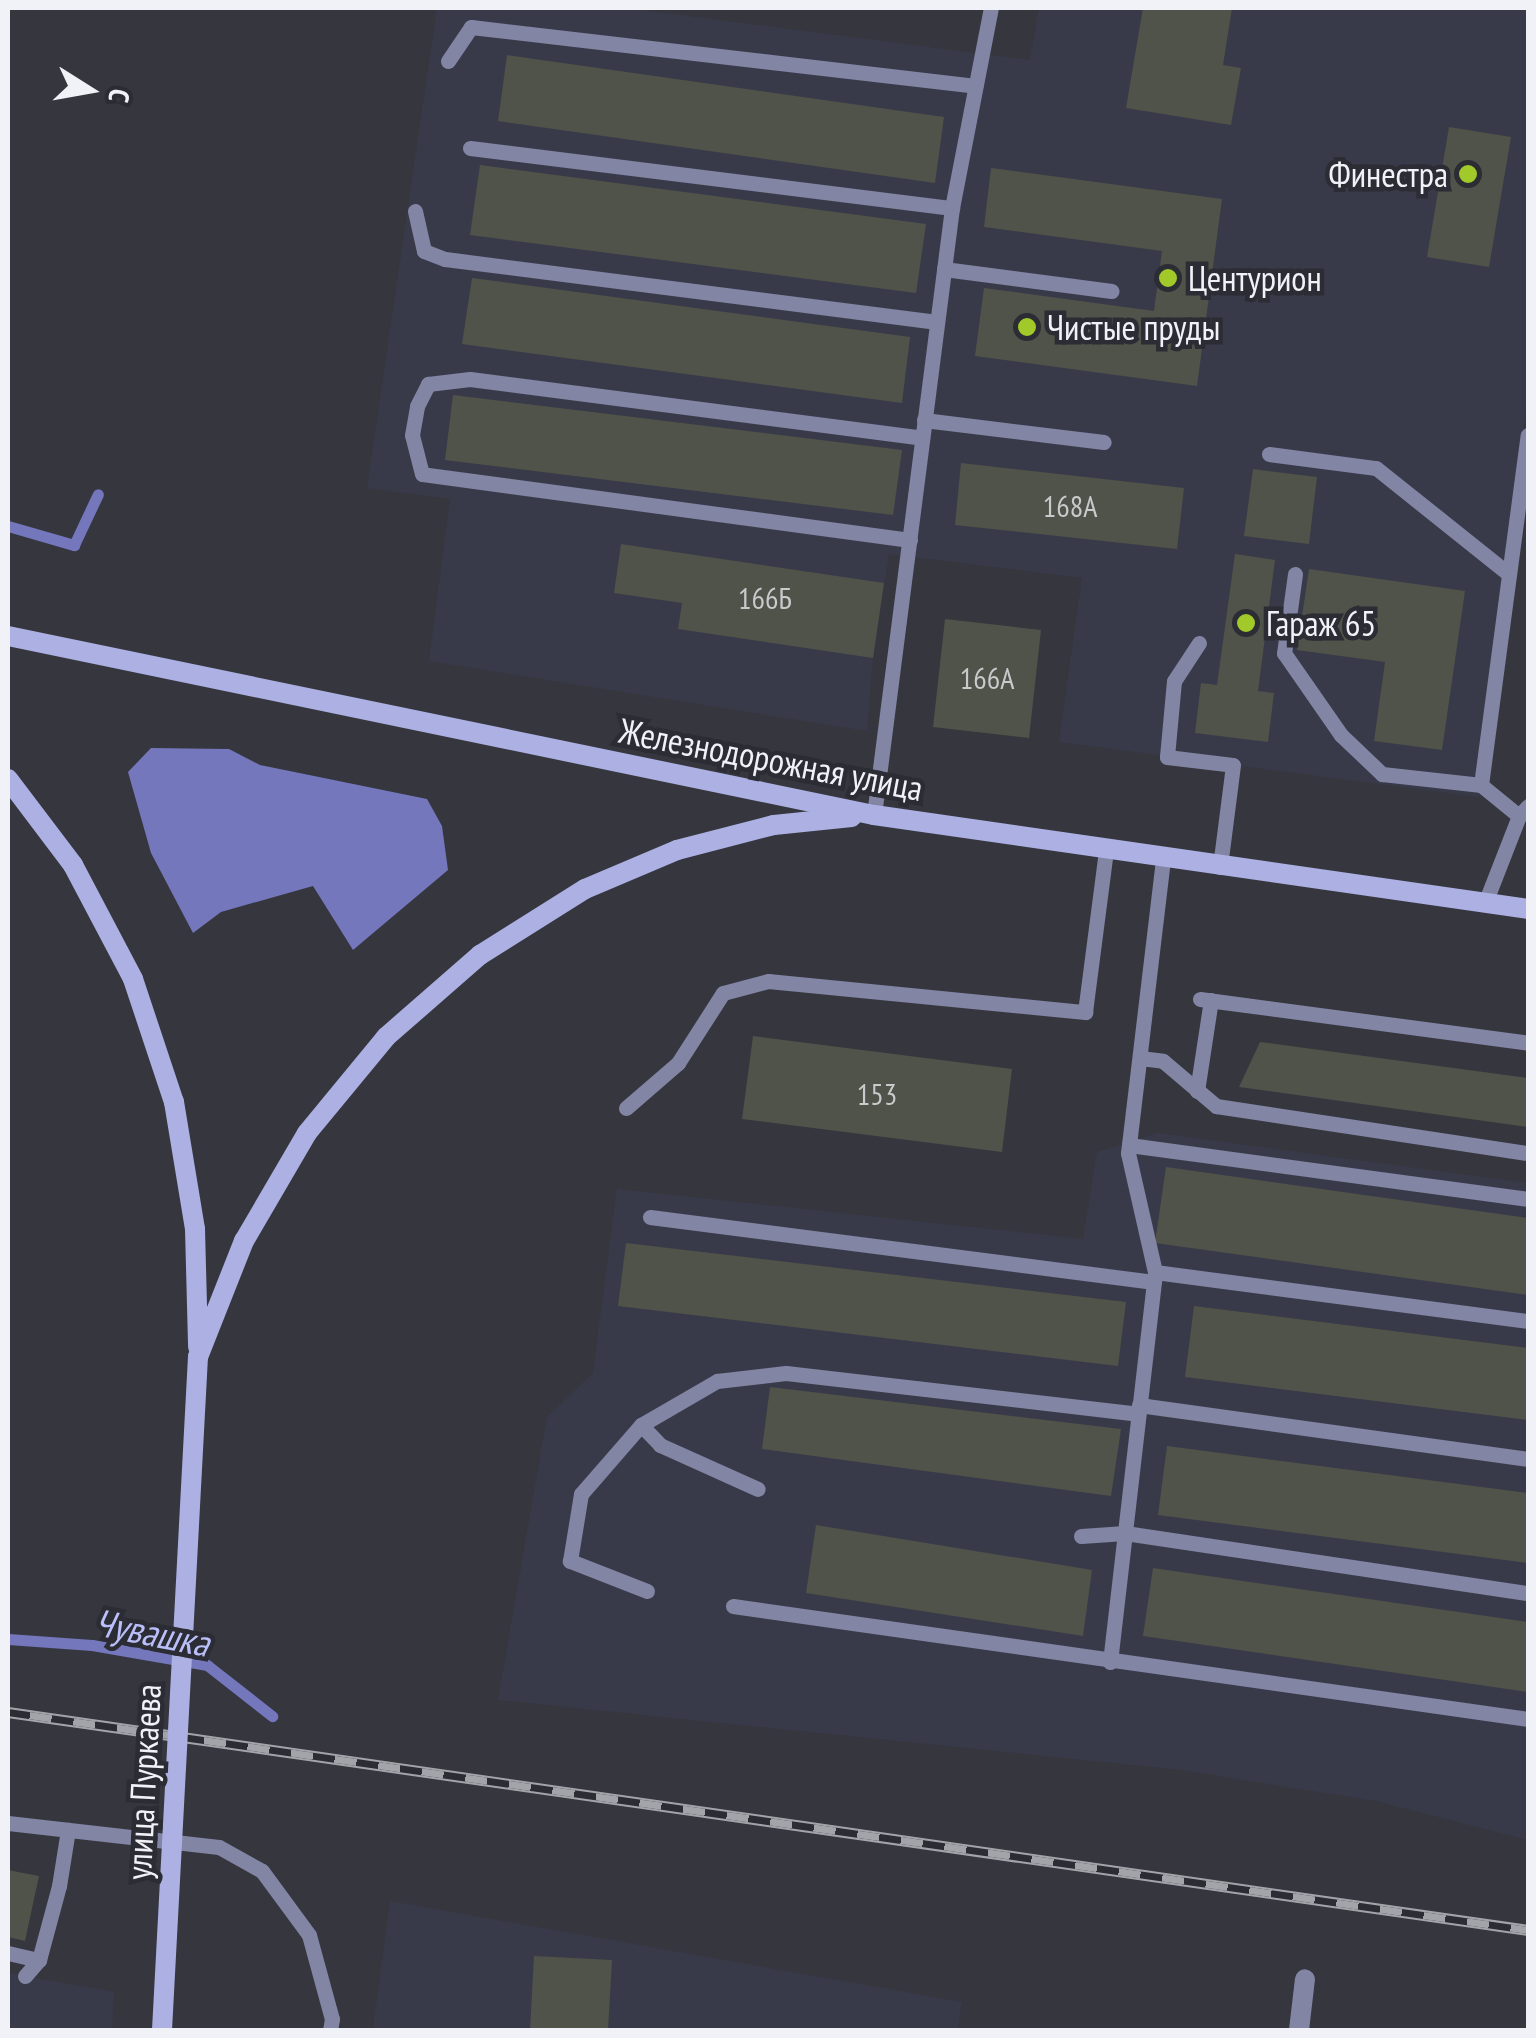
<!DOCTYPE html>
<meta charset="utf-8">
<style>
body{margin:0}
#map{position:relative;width:1536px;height:2038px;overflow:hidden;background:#35363e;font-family:"PT Sans Narrow",sans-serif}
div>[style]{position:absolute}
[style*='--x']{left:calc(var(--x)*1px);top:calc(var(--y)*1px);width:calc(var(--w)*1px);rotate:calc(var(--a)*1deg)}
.built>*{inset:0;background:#393a49}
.water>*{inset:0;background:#7477bc}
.stream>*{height:11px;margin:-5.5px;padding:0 5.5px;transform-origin:5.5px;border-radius:5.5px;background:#7477bc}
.building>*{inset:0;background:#4f5349}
.lane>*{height:15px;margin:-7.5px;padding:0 7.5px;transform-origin:7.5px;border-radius:7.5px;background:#8285a4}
.street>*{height:20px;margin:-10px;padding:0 10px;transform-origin:10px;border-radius:10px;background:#8285a4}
.secondary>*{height:20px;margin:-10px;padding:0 10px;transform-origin:10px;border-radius:10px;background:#acb0e2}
.rail>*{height:11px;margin-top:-5.5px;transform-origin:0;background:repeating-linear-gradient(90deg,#2b2c34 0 22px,#a3a4aa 0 44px);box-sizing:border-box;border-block:2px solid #a3a4aa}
.secondary-bridge>*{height:20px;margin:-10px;padding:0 10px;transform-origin:10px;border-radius:10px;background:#acb0e2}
.dots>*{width:28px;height:28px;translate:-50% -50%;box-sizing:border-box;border:5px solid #2b2c34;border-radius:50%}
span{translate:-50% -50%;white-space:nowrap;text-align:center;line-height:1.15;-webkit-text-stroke:9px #2b2c34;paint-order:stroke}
.number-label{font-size:30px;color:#c8cacc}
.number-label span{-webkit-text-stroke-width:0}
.poi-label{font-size:35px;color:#f1f2f7}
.right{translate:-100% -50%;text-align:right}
.left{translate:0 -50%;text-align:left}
.street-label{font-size:35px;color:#f1f2f7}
.water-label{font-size:38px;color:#bbbff9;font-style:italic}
.frame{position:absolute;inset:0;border:10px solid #f1f2f7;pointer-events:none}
.north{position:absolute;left:40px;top:40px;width:100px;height:100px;-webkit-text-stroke:8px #2b2c34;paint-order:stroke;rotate:101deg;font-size:28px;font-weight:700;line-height:40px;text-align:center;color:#f1f2f7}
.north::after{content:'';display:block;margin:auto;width:35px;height:45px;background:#f1f2f7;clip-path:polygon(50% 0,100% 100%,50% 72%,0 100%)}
</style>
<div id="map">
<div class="built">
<i style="clip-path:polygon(437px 8px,626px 8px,1030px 60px,1039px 8px,1528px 8px,1528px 395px,1479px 797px,1059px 742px,1082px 578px,889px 554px,873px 658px,867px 731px,429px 661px,450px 499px,367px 488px)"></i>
<i style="clip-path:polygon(1158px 1133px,1528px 1183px,1528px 1840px,1376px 1801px,1181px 1770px,498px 1700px,547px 1417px,593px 1373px,617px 1189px,1083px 1239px,1097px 1152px)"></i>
<i style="clip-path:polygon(390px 1901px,962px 2002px,958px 2030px,373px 2030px)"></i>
<i style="clip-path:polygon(8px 1973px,114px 1992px,112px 2030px,8px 2030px)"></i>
</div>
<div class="water">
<i style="clip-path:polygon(151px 748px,229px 749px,260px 765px,427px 799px,442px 826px,448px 870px,353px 950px,313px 886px,221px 912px,193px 933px,151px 853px,128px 772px)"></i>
</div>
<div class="stream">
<i style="--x:8;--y:526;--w:69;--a:16.1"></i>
<i style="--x:74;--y:545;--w:56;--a:-64.8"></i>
<i style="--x:8;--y:1639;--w:84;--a:4.1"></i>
<i style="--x:92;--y:1645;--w:117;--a:9.9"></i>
<i style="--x:207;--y:1665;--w:83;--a:38.1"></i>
</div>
<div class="building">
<i style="clip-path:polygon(1143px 8px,1232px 8px,1223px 65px,1241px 68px,1231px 125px,1126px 108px)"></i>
<i style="clip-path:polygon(507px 55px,944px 117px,935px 183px,498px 121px)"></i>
<i style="clip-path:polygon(1449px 127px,1511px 137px,1489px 267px,1427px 257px)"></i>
<i style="clip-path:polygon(480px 165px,926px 224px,916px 293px,470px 235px)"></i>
<i style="clip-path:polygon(991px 168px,1222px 199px,1197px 386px,975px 356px,984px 288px,1154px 311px,1162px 251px,984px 227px)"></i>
<i style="clip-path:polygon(472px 278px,910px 337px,902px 403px,462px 344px)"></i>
<i style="clip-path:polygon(453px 395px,902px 450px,893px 515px,445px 460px)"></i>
<i style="clip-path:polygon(961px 463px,1184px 488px,1177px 549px,955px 525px)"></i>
<i style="clip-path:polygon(1253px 469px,1317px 477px,1309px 544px,1244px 536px)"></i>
<i style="clip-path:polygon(621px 544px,884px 583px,873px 658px,678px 629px,682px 603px,614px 593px)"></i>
<i style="clip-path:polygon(1235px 554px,1275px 560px,1258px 691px,1274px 693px,1268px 742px,1195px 733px,1201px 683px,1217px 685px)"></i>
<i style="clip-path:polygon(1309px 569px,1465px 591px,1442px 750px,1374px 741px,1385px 662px,1297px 650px)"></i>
<i style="clip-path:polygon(945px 619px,1041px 630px,1029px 738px,933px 727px)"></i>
<i style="clip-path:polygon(753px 1036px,1012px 1069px,1002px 1152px,742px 1119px)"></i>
<i style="clip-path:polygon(1260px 1042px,1528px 1078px,1528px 1127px,1239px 1087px)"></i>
<i style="clip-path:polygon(1166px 1167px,1528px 1218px,1528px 1295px,1155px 1243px)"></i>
<i style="clip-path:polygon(626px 1243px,1126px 1302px,1118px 1366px,618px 1306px)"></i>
<i style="clip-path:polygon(1194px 1306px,1528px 1348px,1528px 1420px,1185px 1377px)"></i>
<i style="clip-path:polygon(770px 1387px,1121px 1429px,1111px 1496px,762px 1449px)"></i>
<i style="clip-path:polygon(1167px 1446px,1528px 1493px,1528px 1563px,1158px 1515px)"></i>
<i style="clip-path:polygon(816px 1525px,1092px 1570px,1083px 1636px,806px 1593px)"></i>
<i style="clip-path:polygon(1153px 1568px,1528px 1622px,1528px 1692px,1143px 1636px)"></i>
<i style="clip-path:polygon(8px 1870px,39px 1876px,25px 1941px,8px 1937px)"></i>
<i style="clip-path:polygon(534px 1956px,612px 1960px,608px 2030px,530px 2030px)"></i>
</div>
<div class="lane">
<i style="--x:448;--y:61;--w:41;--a:-55.9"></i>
<i style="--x:471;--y:27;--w:508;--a:6.66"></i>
<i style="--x:470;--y:148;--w:486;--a:7.1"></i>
<i style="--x:415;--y:211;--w:41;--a:77.3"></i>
<i style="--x:424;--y:251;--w:22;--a:21"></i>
<i style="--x:445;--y:259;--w:496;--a:7.3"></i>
<i style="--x:944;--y:269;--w:169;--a:7.5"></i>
<i style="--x:924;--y:420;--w:181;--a:7"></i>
<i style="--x:1269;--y:454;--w:108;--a:7.5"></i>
<i style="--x:1376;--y:468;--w:170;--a:38.6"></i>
<i style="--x:910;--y:540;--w:492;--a:-172.3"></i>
<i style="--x:422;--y:474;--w:40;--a:-104.4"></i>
<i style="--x:412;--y:435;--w:29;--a:-80"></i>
<i style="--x:417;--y:406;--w:25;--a:-63"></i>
<i style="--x:428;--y:384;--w:42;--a:-6.8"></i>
<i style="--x:470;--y:379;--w:456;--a:7.4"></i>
<i style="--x:1295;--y:574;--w:80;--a:97.9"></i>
<i style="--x:1284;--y:653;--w:100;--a:55.2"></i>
<i style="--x:1341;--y:735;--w:57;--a:43.6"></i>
<i style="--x:1382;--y:774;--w:100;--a:6.3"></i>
<i style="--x:1481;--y:785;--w:49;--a:39.2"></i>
<i style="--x:1199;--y:643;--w:45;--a:123.3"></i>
<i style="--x:1174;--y:681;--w:76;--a:95.3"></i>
<i style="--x:1167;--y:757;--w:66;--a:6.9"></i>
<i style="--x:1233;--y:765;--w:103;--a:97.3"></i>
<i style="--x:1481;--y:785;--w:353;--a:-82.4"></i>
<i style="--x:874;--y:815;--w:612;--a:-82.68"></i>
<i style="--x:952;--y:208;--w:204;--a:-79"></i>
<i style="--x:1485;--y:903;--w:93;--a:-68.7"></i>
<i style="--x:1519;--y:816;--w:13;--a:-48"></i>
<i style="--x:1200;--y:999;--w:331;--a:7.6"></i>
<i style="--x:1140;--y:1058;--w:23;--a:7"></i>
<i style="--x:1163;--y:1061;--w:70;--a:40.3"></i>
<i style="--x:1216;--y:1106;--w:316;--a:8.6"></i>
<i style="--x:1197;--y:1091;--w:92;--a:-81.3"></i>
<i style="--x:626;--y:1108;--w:69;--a:-40.9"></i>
<i style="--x:678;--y:1063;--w:83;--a:-57.3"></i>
<i style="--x:723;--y:993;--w:47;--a:-14.9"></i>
<i style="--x:768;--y:981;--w:319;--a:5.6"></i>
<i style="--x:1085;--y:1012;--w:163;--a:-82.6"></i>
<i style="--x:1129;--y:1145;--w:403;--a:7.7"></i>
<i style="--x:650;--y:1217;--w:508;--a:7.35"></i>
<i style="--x:1155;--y:1272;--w:376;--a:7.5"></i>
<i style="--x:1139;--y:1405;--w:393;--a:7.9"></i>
<i style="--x:641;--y:1425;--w:28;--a:46"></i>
<i style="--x:660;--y:1445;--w:107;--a:24.2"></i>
<i style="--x:1081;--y:1536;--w:44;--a:-3.9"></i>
<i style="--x:1125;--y:1533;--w:407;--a:8.5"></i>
<i style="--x:647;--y:1591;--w:83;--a:-158.7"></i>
<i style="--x:570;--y:1561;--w:68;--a:-80.7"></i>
<i style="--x:581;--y:1494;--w:91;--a:-49"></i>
<i style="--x:641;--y:1425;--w:88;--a:-30.1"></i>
<i style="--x:717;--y:1381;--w:69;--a:-6.6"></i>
<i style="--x:786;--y:1373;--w:354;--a:6.6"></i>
<i style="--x:733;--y:1606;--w:803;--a:8.09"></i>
<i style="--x:1110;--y:1662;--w:393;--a:-83.4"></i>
<i style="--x:1155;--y:1272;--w:122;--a:-102.8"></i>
<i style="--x:1128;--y:1153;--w:296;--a:-83.2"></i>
<i style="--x:8;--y:1823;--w:212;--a:6.5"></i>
<i style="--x:219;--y:1847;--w:49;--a:29.2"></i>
<i style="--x:262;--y:1871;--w:79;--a:53.7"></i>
<i style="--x:309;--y:1935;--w:87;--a:74.7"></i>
<i style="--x:332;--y:2019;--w:11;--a:100"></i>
<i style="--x:8;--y:1953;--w:32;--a:13"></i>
<i style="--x:39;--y:1960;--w:77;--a:-74.9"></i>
<i style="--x:59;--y:1886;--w:57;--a:-80.9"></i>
<i style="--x:25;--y:1976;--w:21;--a:-49"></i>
</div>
<div class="street">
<i style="--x:1299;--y:2030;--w:51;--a:-83.3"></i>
</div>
<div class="secondary">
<i style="--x:8;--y:636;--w:884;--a:11.68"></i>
<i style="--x:874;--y:815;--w:661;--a:8.18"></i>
<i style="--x:8;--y:779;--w:108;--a:52.9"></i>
<i style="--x:73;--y:865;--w:129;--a:62.2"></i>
<i style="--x:133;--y:979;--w:130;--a:71.6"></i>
<i style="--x:174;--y:1102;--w:129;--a:80.6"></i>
<i style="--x:195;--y:1229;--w:118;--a:88.5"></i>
<i style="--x:198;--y:1357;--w:125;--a:-68.4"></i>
<i style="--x:244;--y:1241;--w:125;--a:-59.7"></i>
<i style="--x:307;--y:1133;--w:124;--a:-50.5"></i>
<i style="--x:386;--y:1037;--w:125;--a:-41.1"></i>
<i style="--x:480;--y:955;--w:124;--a:-32.2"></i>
<i style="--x:585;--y:889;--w:100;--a:-23"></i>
<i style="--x:677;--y:850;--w:100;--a:-14.5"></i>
<i style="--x:774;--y:825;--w:78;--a:-5.9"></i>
</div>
<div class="rail">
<i style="--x:8;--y:1712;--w:1536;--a:8.16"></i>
</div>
<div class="secondary-bridge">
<i style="--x:162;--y:2030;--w:674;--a:-86.94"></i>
</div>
<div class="dots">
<i style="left:1468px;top:174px;background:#a1c929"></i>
<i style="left:1168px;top:278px;background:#a1c929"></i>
<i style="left:1027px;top:327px;background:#a1c929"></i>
<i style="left:1246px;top:623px;background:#a1c929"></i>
</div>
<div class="number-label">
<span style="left:1070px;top:506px">168А</span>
<span style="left:765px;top:598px">166Б</span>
<span style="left:987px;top:678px">166А</span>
<span style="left:877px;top:1094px">153</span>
</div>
<div class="poi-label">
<span class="right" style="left:1448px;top:174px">Финестра</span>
<span class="left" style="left:1188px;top:278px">Центурион</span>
<span class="left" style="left:1047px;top:327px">Чистые пруды</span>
<span class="left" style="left:1266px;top:623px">Гараж 65</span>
</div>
<div class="street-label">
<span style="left:771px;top:759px;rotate:11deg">Железнодорожная улица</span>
<span style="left:143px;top:1782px;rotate:-87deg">улица Пуркаева</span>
</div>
<div class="water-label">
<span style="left:152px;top:1632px;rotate:11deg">Чувашка</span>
</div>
<div class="frame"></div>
<div class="north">С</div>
</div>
